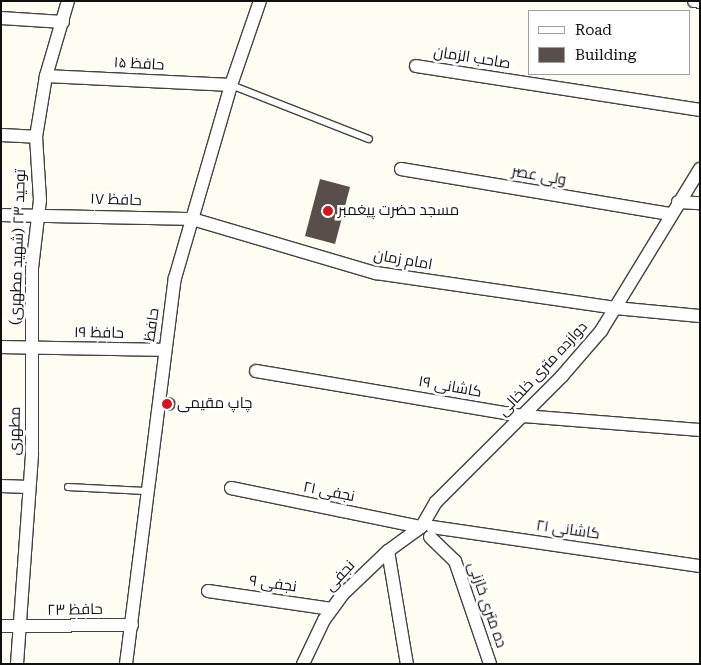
<!DOCTYPE html>
<meta charset="utf-8">
<style>
body{margin:0}
#map{position:relative;width:701px;height:665px;overflow:hidden;background:#fffcf1;font-family:"Roboto Serif",Cairo,serif}
div>[style]{position:absolute}
[style*='--x']{left:calc(var(--x)*1px);top:calc(var(--y)*1px);width:calc(var(--w)*1px);rotate:calc(var(--a)*1deg)}
.building>*{inset:0;background:#594f4a}
.round{border-radius:50%}
.roads{filter:drop-shadow(1px 0 #424242) drop-shadow(-1px 0 #424242) drop-shadow(0 1px #424242) drop-shadow(0 -1px #424242)}
.service>*{height:6px;margin:-3px;padding:0 3px;transform-origin:3px;border-radius:3px;background:#fff}
.minor>*{height:12px;margin:-6px;padding:0 6px;transform-origin:6px;border-radius:6px;background:#fff}
.dots>*{width:14px;height:14px;translate:-50% -50%;box-sizing:border-box;border:2px solid #fff;border-radius:50%}
span{translate:-50% -50%;white-space:nowrap;text-align:center;line-height:1.15;-webkit-text-stroke:5px #fff;paint-order:stroke}
.street-label{font-size:15px;color:#0f0f0f}
.poi-label{font-size:15px;color:#0f0f0f}
.left{translate:0 -50%;text-align:left}
.frame{position:absolute;inset:0;border:2px solid #0f0f0f;pointer-events:none}
.legend{position:absolute;left:528px;top:10px;width:162px;height:65px;box-sizing:border-box;background:#fff;border:1px solid #9f9f9f;margin:0;padding:6px 9px;list-style:none;font-size:15px;color:#0f0f0f}
.legend li{display:flex;align-items:center;gap:10px;height:25px}
.legend b{width:25px;border:1px solid #9f9f9f}
</style>
<div id="map">
<div class="building">
<i style="clip-path:polygon(320px 179px,350px 187px,335px 244px,305px 236px)"></i>
<i class="round" style="left:162px;top:397px;width:14px;height:14px"></i>
</div>
<div class="roads">
<div class="service">
<i style="--x:231;--y:85;--w:148;--a:21.4"></i>
<i style="--x:68;--y:487;--w:77;--a:3"></i>
</div>
<div class="minor">
<i style="--x:694;--y:1;--w:6;--a:9"></i>
<i style="--x:1;--y:18;--w:62;--a:3.7"></i>
<i style="--x:416;--y:66;--w:287;--a:8.8"></i>
<i style="--x:46;--y:76;--w:185;--a:2.8"></i>
<i style="--x:1;--y:135;--w:35;--a:3"></i>
<i style="--x:401;--y:169;--w:274;--a:9.5"></i>
<i style="--x:678;--y:202;--w:22;--a:3"></i>
<i style="--x:1;--y:215;--w:191;--a:1.2"></i>
<i style="--x:192;--y:219;--w:192;--a:16.4"></i>
<i style="--x:376;--y:273;--w:242;--a:8.3"></i>
<i style="--x:615;--y:308;--w:85;--a:5.4"></i>
<i style="--x:1;--y:347;--w:164;--a:1"></i>
<i style="--x:256;--y:371;--w:271;--a:9.6"></i>
<i style="--x:523;--y:416;--w:178;--a:4.5"></i>
<i style="--x:1;--y:486;--w:28;--a:2"></i>
<i style="--x:231;--y:488;--w:194;--a:11.6"></i>
<i style="--x:422;--y:526;--w:28;--a:-60"></i>
<i style="--x:436;--y:502;--w:178;--a:-45"></i>
<i style="--x:562;--y:376;--w:60;--a:-49.1"></i>
<i style="--x:601;--y:331;--w:190;--a:-58.6"></i>
<i style="--x:432;--y:527;--w:271;--a:8.3"></i>
<i style="--x:430;--y:537;--w:35;--a:44"></i>
<i style="--x:455;--y:561;--w:109;--a:71.2"></i>
<i style="--x:388;--y:551;--w:115;--a:80.5"></i>
<i style="--x:208;--y:591;--w:125;--a:8.3"></i>
<i style="--x:1;--y:626;--w:131;--a:-0.4"></i>
<i style="--x:17;--y:664;--w:211;--a:-85.9"></i>
<i style="--x:32;--y:454;--w:186;--a:-90"></i>
<i style="--x:32;--y:268;--w:68;--a:-83.3"></i>
<i style="--x:40;--y:200;--w:63;--a:-93.6"></i>
<i style="--x:36;--y:137;--w:62;--a:-80.7"></i>
<i style="--x:46;--y:76;--w:78;--a:-73.7"></i>
<i style="--x:126;--y:664;--w:389;--a:-82.8"></i>
<i style="--x:175;--y:278;--w:201;--a:-73.8"></i>
<i style="--x:231;--y:85;--w:89;--a:-71"></i>
<i style="--x:303;--y:664;--w:49;--a:-64.5"></i>
<i style="--x:324;--y:620;--w:32;--a:-54"></i>
<i style="--x:343;--y:594;--w:62;--a:-43.7"></i>
<i style="--x:388;--y:551;--w:41;--a:-36"></i>
</div>
</div>
<div class="dots">
<i style="left:328px;top:211px;background:#cf1724"></i>
<i style="left:167px;top:404px;background:#cf1724"></i>
</div>
<div class="street-label">
<span style="left:472px;top:58px;rotate:9deg">صاحب الزمان</span>
<span style="left:139px;top:64px;rotate:3deg">حافظ ۱۵</span>
<span style="left:539px;top:176px;rotate:10deg">ولی عصر</span>
<span style="left:116px;top:200px;rotate:2deg">حافظ ۱۷</span>
<span style="left:18px;top:247px;rotate:-88deg">توحید ۲۳ (شهید مطهری)</span>
<span style="left:403px;top:260px;rotate:10deg">امام زمان</span>
<span style="left:152px;top:325px;rotate:-82deg">حافظ</span>
<span style="left:99px;top:333px;rotate:1deg">حافظ ۱۹</span>
<span style="left:543px;top:369px;rotate:-47deg">دوازده متری خلخالی</span>
<span style="left:450px;top:387px;rotate:10deg">کاشانی ۱۹</span>
<span style="left:15px;top:431px;rotate:-89deg">مطهری</span>
<span style="left:329px;top:492px;rotate:11deg">نجفی ۲۱</span>
<span style="left:568px;top:530px;rotate:8deg">کاشانی ۲۱</span>
<span style="left:340px;top:576px;rotate:-47deg">نجفی</span>
<span style="left:273px;top:584px;rotate:8deg">نجفی ۹</span>
<span style="left:487px;top:605px;rotate:71deg">ده متری خازنی</span>
<span style="left:75px;top:610px;rotate:-1deg">حافظ ۲۳</span>
</div>
<div class="poi-label">
<span class="left" style="left:338px;top:211px">مسجد حضرت پیغمبر</span>
<span class="left" style="left:177px;top:404px">چاپ مقیمی</span>
</div>
<div class="frame"></div>
<ul class="legend">
<li><b style="height:6px;background:#fff"></b>Road</li>
<li><b style="height:14px;background:#594f4a"></b>Building</li>
</ul>
</div>
